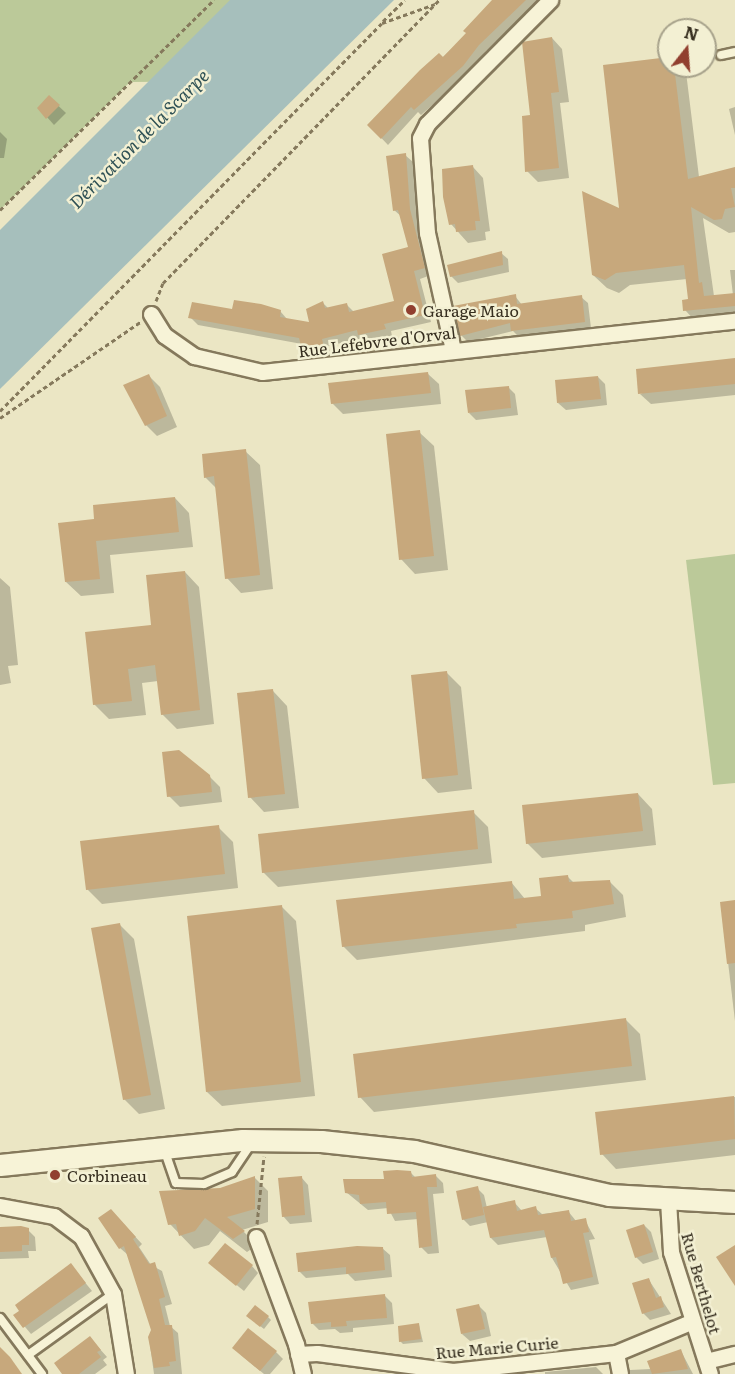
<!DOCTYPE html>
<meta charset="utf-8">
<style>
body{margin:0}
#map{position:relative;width:735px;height:1374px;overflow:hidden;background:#ebe6c4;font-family:Literata,serif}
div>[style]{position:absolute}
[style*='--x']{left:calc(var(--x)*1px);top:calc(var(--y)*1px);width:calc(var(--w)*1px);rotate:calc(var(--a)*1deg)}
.green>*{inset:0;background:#bbc999}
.water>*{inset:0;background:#a6bfbc}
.shadow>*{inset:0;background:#0003}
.building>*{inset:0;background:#c7a87c}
.path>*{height:3px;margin-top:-1.5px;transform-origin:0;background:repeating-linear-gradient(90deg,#85795c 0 4.5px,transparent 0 7.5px)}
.roads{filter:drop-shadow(2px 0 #85795c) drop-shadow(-2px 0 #85795c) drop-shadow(0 2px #85795c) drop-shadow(0 -2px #85795c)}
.service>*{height:8px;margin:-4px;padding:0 4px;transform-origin:4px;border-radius:4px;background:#f7f3d7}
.minor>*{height:15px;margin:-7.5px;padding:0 7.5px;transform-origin:7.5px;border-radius:7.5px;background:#f7f3d7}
.secondary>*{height:21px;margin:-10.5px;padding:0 10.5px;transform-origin:10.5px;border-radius:10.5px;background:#f7f3d7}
.dots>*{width:16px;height:16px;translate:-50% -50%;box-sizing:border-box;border:3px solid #f3f0d3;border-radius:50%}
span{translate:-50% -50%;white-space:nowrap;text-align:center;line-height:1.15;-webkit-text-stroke:5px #f3f0d3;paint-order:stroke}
.poi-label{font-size:16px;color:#362e1f}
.left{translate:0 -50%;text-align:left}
.street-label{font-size:16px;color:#362e1f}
.water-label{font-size:18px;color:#2f5155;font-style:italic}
.north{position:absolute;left:657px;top:18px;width:60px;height:60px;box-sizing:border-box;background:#f3f0d3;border:2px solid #a7a28b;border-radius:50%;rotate:17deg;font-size:16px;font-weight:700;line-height:24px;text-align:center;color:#362e1f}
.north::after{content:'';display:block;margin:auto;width:21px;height:27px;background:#913f2f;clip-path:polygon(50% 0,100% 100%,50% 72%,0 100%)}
</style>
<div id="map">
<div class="green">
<i style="clip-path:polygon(0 0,355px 0,272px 81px,130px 82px,0 210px)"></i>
<i style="clip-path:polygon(735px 554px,735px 783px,713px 785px,686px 560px)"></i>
</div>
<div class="water">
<i style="clip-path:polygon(230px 0,394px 0,0 389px,0 230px)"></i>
</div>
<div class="shadow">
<i style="clip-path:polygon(494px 0,539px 0,486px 51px,470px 72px,421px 115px,418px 112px,388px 145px,369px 125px,468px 34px)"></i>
<i style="clip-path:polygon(552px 38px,562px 49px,569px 102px,560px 103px,569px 178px,538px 182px,527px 171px,532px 116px)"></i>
<i style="clip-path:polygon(669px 59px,669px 66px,680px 66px,686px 72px,699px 177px,735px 181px,735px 232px,729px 233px,703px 218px,714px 296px,733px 295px,730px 270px,735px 270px,735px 320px,698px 324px,685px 310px,690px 300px,687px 279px,630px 285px,619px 293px,607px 288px,593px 275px,621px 210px)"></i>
<i style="clip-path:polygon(50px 98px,66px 113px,54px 125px,39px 108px)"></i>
<i style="clip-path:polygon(735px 107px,735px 135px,729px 109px)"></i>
<i style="clip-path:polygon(0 132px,7px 139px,4px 158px,0 158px)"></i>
<i style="clip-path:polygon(405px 155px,413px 162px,417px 217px,431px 275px,420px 279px,431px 322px,391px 331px,392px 336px,367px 342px,363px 338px,328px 346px,332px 358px,312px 361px,302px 344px,198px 325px,190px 317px,234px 310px,280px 311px,287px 319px,312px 324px,323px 303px,329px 309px,347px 305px,354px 312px,396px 302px,409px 248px,402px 217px,394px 210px)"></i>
<i style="clip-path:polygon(473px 167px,483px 178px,490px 231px,485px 232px,486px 240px,468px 243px,451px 224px)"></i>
<i style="clip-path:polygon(501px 253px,508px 259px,509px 272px,458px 283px,451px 276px)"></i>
<i style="clip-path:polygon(515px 296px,522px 305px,581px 297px,588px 303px,591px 328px,519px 337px,513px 331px,468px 342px,461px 335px)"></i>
<i style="clip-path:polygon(735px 360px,735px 395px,651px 404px,640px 394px)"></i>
<i style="clip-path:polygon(428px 374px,439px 384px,441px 404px,343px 414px,332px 403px)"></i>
<i style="clip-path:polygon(149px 376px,160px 387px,177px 427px,157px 436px,146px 425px,125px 386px)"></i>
<i style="clip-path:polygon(598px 377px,605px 384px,607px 405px,566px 410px,558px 403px)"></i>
<i style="clip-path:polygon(508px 387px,515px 394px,518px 415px,476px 420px,469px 413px)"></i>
<i style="clip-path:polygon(419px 432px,434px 446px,448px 570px,415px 574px,401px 559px)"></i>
<i style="clip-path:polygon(245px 451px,260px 465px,273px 589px,241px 593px,227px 578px,217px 489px,205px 477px)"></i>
<i style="clip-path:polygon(175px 498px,189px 513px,193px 547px,110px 555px,114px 593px,81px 596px,66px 582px,95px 520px)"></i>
<i style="clip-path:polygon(185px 572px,199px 587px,214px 724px,177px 729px,162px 714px,158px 681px,142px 683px,146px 715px,109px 719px,94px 704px,153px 626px)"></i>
<i style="clip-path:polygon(0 578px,10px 587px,18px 665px,8px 666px,11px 683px,0 685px)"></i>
<i style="clip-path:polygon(446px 672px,461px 687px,472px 789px,438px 793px,424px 778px)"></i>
<i style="clip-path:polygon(273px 691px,287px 706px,299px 808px,264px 812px,250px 797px)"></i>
<i style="clip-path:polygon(209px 776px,220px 787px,222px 802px,180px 807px,169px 796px)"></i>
<i style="clip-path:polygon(638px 794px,652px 809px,656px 845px,542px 858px,527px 843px)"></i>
<i style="clip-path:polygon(473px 812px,488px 827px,492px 863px,278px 887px,263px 872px)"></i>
<i style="clip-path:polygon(218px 827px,233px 842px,238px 888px,102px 904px,87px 889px)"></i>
<i style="clip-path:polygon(567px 876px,575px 884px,610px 882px,623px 895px,626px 917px,585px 925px,585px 931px,357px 960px,343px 946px,511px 882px,525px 899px,543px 897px)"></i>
<i style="clip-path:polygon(735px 902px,735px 1021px,721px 903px)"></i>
<i style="clip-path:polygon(282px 907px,296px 921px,315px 1096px,222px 1106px,207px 1092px)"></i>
<i style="clip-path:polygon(119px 924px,134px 939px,165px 1109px,139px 1114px,124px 1099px)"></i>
<i style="clip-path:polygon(626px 1020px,640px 1034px,646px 1080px,374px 1112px,360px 1097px)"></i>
<i style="clip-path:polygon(735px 1097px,735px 1155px,616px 1169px,602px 1154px,597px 1113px)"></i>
<i style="clip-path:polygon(411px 1173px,416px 1178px,436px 1176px,443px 1183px,444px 1193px,433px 1194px,439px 1253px,428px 1254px,421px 1247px,418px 1219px,395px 1221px,388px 1208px,368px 1210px,346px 1192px)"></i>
<i style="clip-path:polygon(301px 1177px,308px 1185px,312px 1222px,290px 1224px,283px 1216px)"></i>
<i style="clip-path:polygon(255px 1178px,268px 1191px,268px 1222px,242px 1230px,257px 1245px,247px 1252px,220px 1231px,209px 1245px,194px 1249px,170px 1224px,220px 1190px)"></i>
<i style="clip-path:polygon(477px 1188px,484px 1195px,487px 1208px,514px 1202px,522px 1211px,535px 1208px,542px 1214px,568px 1211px,576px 1221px,585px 1220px,595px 1239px,589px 1240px,599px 1284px,571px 1290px,552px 1258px,547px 1237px,498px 1245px,491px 1238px,488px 1222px,470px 1226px,463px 1219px)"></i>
<i style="clip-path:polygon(118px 1218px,142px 1244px,139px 1247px,151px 1265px,162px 1271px,172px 1304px,165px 1306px,170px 1326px,178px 1333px,182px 1374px,154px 1374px,149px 1338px,153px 1330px,128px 1255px,120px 1248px)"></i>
<i style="clip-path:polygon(644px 1225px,651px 1232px,659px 1259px,643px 1264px,636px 1257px)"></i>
<i style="clip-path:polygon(0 1229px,28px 1230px,35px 1237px,36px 1251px,28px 1251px,29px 1258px,0 1259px)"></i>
<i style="clip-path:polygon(382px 1248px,390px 1255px,392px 1277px,355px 1281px,348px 1274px,306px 1278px,299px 1271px)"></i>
<i style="clip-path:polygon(71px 1265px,92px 1291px,31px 1334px,15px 1315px)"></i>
<i style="clip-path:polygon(252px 1266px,258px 1273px,244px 1291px,217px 1269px)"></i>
<i style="clip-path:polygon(649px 1280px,671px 1314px,650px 1320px,643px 1313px)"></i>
<i style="clip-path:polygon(385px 1296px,392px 1303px,394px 1324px,353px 1328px,353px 1332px,340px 1333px,335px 1329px,319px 1330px,312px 1323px)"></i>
<i style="clip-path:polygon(479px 1306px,486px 1313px,491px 1336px,470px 1341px,462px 1334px)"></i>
<i style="clip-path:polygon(268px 1317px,271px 1320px,264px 1329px,251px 1319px)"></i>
<i style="clip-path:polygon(419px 1325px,423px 1342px,403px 1344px,400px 1341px)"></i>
<i style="clip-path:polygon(90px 1338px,107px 1357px,103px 1360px,107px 1365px,95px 1374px,64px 1374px)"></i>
<i style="clip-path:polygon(681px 1351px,693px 1374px,630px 1374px,630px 1370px,651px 1369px)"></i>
<i style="clip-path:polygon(276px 1352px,283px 1359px,270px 1374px,264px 1374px,241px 1355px)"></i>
<i style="clip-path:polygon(596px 1367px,603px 1374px,545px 1374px,545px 1372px)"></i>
</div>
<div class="building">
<i style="clip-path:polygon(492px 0,526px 0,479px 45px,463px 66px,414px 110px,411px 107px,381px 139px,367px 125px,420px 70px,439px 53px,443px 57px,466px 33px,463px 31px)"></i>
<i style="clip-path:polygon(552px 37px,559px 92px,551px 93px,559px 168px,525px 172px,522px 116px,530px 115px,522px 42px)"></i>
<i style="clip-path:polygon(669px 57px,669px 66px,674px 66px,688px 179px,735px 167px,735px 188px,731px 188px,735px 207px,725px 209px,722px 219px,714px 220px,691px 207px,699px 283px,702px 282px,704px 296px,735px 293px,735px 306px,683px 311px,682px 300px,688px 299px,684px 265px,616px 273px,605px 280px,592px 275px,582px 191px,619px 208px,603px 65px)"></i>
<i style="clip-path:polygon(49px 95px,60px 105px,46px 119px,37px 108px)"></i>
<i style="clip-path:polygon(406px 153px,410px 209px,425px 268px,414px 271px,425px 315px,384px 324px,386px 329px,358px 335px,357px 330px,322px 339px,325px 351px,303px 354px,299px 338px,188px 318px,192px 302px,232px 309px,234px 300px,261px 304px,281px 310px,280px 317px,309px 322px,306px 309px,323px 301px,325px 308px,347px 303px,349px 312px,394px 301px,382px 254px,408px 247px,398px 210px,393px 211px,386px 156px)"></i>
<i style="clip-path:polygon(473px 165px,480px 221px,475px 221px,476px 230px,456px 232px,455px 224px,449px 225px,443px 197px,442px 169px)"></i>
<i style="clip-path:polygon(502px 251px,503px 265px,450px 277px,447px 265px)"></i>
<i style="clip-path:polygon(516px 294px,517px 304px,582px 295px,585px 322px,511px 331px,510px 323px,460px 336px,453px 306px)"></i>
<i style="clip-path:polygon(735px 358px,735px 384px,638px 394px,636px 369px)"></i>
<i style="clip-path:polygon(428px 372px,431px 393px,331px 404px,328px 383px)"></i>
<i style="clip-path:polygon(149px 374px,167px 416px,145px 426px,123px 385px)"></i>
<i style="clip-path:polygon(598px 376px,601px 399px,557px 403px,555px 380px)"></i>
<i style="clip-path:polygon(509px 386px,511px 408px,468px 413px,465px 390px)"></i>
<i style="clip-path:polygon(420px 430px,434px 556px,399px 560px,386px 434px)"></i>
<i style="clip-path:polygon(246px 449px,260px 575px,225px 579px,214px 476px,204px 478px,202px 454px)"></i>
<i style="clip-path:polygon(175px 497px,179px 532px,96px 541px,100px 579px,65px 582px,58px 523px,94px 519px,93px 505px)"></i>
<i style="clip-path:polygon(185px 571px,200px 710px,161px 715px,155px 665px,128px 669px,132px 701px,93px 705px,85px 632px,151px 625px,146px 575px)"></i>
<i style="clip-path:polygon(447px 671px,458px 775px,422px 779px,411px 675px)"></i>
<i style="clip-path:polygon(273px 689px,285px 794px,248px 798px,237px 693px)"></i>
<i style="clip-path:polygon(179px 750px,210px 775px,212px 792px,167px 797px,162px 752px)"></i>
<i style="clip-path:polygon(638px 793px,643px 831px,526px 844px,522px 805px)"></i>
<i style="clip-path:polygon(474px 810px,478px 849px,262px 873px,258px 834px)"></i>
<i style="clip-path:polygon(219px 825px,225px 874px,86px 890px,80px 841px)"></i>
<i style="clip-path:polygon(568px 875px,569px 882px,610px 880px,614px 904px,572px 911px,573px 918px,516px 924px,517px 928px,342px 947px,336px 900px,512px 881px,514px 899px,541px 896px,539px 878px)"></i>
<i style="clip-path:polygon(735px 900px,735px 963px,727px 964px,720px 902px)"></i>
<i style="clip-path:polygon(282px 905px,301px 1082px,206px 1092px,187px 916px)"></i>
<i style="clip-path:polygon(120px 923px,151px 1095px,123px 1100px,91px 928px)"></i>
<i style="clip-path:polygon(626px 1018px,632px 1066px,358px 1098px,353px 1054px)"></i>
<i style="clip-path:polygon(734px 1096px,735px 1139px,600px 1155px,595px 1112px)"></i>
<i style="clip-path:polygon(397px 1170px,411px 1171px,412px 1177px,436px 1174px,437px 1187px,427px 1187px,432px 1246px,419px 1248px,416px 1212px,387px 1214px,386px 1202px,360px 1204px,359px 1195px,345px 1193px,343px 1179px,384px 1179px,383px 1171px)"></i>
<i style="clip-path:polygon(255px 1176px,255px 1209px,227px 1217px,245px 1231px,233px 1239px,205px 1218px,195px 1231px,179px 1236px,176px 1224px,168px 1225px,159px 1191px,220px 1188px)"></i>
<i style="clip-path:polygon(302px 1176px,305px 1215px,282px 1217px,278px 1178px)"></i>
<i style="clip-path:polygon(478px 1186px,484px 1215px,462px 1220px,456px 1191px)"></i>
<i style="clip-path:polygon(515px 1200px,517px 1211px,536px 1206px,538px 1215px,569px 1210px,571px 1221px,586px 1218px,589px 1232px,583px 1233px,593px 1277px,563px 1284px,556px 1257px,551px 1258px,544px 1230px,490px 1238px,483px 1207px)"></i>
<i style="clip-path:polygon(111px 1209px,136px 1237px,133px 1239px,149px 1264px,155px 1262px,165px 1297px,159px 1299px,165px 1325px,172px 1325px,176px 1361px,169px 1362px,170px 1366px,154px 1368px,148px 1337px,151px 1330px,124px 1246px,119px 1249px,98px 1218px)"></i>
<i style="clip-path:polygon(644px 1224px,653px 1252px,635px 1258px,626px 1230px)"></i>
<i style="clip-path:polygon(21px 1226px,29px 1228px,29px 1245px,22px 1245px,22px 1251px,0 1252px,0 1227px)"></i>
<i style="clip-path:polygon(225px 1243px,253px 1265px,236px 1286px,208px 1263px)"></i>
<i style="clip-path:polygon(735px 1245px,735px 1286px,716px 1257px)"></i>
<i style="clip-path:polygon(357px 1246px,383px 1247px,385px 1270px,346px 1274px,346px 1267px,298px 1272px,296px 1253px)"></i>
<i style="clip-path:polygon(71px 1263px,86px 1283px,23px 1328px,13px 1315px,19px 1311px,15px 1305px)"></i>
<i style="clip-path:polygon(649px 1278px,656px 1298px,661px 1296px,664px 1307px,642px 1314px,632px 1283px)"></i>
<i style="clip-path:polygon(385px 1294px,387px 1318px,346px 1321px,347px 1326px,331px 1327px,331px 1322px,311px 1324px,308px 1302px)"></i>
<i style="clip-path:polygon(479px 1304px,485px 1329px,461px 1334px,456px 1309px)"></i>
<i style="clip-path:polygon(255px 1305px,269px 1316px,260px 1327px,246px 1316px)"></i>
<i style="clip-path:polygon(419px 1323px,421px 1339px,399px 1342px,398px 1326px)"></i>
<i style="clip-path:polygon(248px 1328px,277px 1351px,260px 1371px,232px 1348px)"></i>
<i style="clip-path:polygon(90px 1336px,101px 1350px,97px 1352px,101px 1357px,79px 1374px,62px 1374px,54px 1363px)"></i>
<i style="clip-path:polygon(0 1347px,10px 1357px,22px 1374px,0 1374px)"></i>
<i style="clip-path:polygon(681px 1349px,688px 1369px,652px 1374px,647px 1361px)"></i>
</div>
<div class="path">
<i style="--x:383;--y:21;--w:30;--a:-44"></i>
<i style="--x:0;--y:210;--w:300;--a:-44.5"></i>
<i style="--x:156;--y:301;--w:19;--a:-69"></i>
<i style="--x:163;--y:283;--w:395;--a:-45.7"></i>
<i style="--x:0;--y:411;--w:544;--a:-45.45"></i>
<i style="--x:382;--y:23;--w:56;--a:-19.7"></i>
<i style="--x:0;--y:418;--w:170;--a:-34.4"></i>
<i style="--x:257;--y:1224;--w:68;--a:-84.1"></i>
</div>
<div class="roads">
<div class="service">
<i style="--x:721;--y:55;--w:14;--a:-12"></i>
<i style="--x:164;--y:1149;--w:36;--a:71"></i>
<i style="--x:176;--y:1183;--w:28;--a:2"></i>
<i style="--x:204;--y:1184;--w:30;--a:-23"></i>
<i style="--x:232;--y:1172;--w:34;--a:-56"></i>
<i style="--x:0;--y:1318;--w:70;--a:53.1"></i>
<i style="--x:28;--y:1355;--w:105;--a:-35.7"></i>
</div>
<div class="minor">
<i style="--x:151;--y:314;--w:25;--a:58"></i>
<i style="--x:164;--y:335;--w:37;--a:35"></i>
<i style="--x:194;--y:356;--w:70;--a:13.2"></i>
<i style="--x:262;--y:372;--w:476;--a:-6.2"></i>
<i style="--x:453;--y:350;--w:120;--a:-102.5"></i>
<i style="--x:427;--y:233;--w:95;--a:-94.2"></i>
<i style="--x:420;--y:138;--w:16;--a:-63"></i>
<i style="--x:427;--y:124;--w:175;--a:-45.2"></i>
<i style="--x:668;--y:1200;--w:52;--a:86.7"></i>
<i style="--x:671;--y:1252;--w:128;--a:72.3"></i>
<i style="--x:0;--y:1206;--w:55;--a:10.5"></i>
<i style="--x:54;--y:1216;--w:34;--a:37"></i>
<i style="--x:81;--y:1236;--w:66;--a:61.1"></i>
<i style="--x:113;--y:1294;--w:81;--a:80.8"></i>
<i style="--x:256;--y:1237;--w:114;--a:69.5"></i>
<i style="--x:296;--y:1344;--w:31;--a:77"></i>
<i style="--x:616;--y:1353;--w:21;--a:79"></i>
<i style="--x:298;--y:1354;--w:19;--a:-3"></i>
<i style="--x:317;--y:1353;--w:137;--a:7.5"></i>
<i style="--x:453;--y:1371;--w:164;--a:-6.3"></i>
<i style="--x:616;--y:1353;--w:83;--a:-22.6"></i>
<i style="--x:706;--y:1361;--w:30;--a:-14"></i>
</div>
<div class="secondary">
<i style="--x:0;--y:1165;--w:244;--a:-5.9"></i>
<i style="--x:243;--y:1140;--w:78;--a:0.7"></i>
<i style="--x:321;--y:1141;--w:94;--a:6.1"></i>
<i style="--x:414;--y:1151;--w:200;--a:12.7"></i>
<i style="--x:609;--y:1195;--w:126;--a:3.2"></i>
</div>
</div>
<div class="dots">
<i style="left:411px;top:310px;background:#913f2f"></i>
<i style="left:55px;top:1175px;background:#913f2f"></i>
</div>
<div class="poi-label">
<span class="left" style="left:423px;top:310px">Garage Maio</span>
<span class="left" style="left:67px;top:1175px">Corbineau</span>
</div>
<div class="street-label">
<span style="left:377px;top:341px;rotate:-7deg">Rue Lefebvre d'Orval</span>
<span style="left:702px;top:1283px;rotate:74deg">Rue Berthelot</span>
<span style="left:497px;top:1347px;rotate:-5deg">Rue Marie Curie</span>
</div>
<div class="water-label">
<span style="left:139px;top:139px;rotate:-45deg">Dérivation de la Scarpe</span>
</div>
<div class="north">N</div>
</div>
